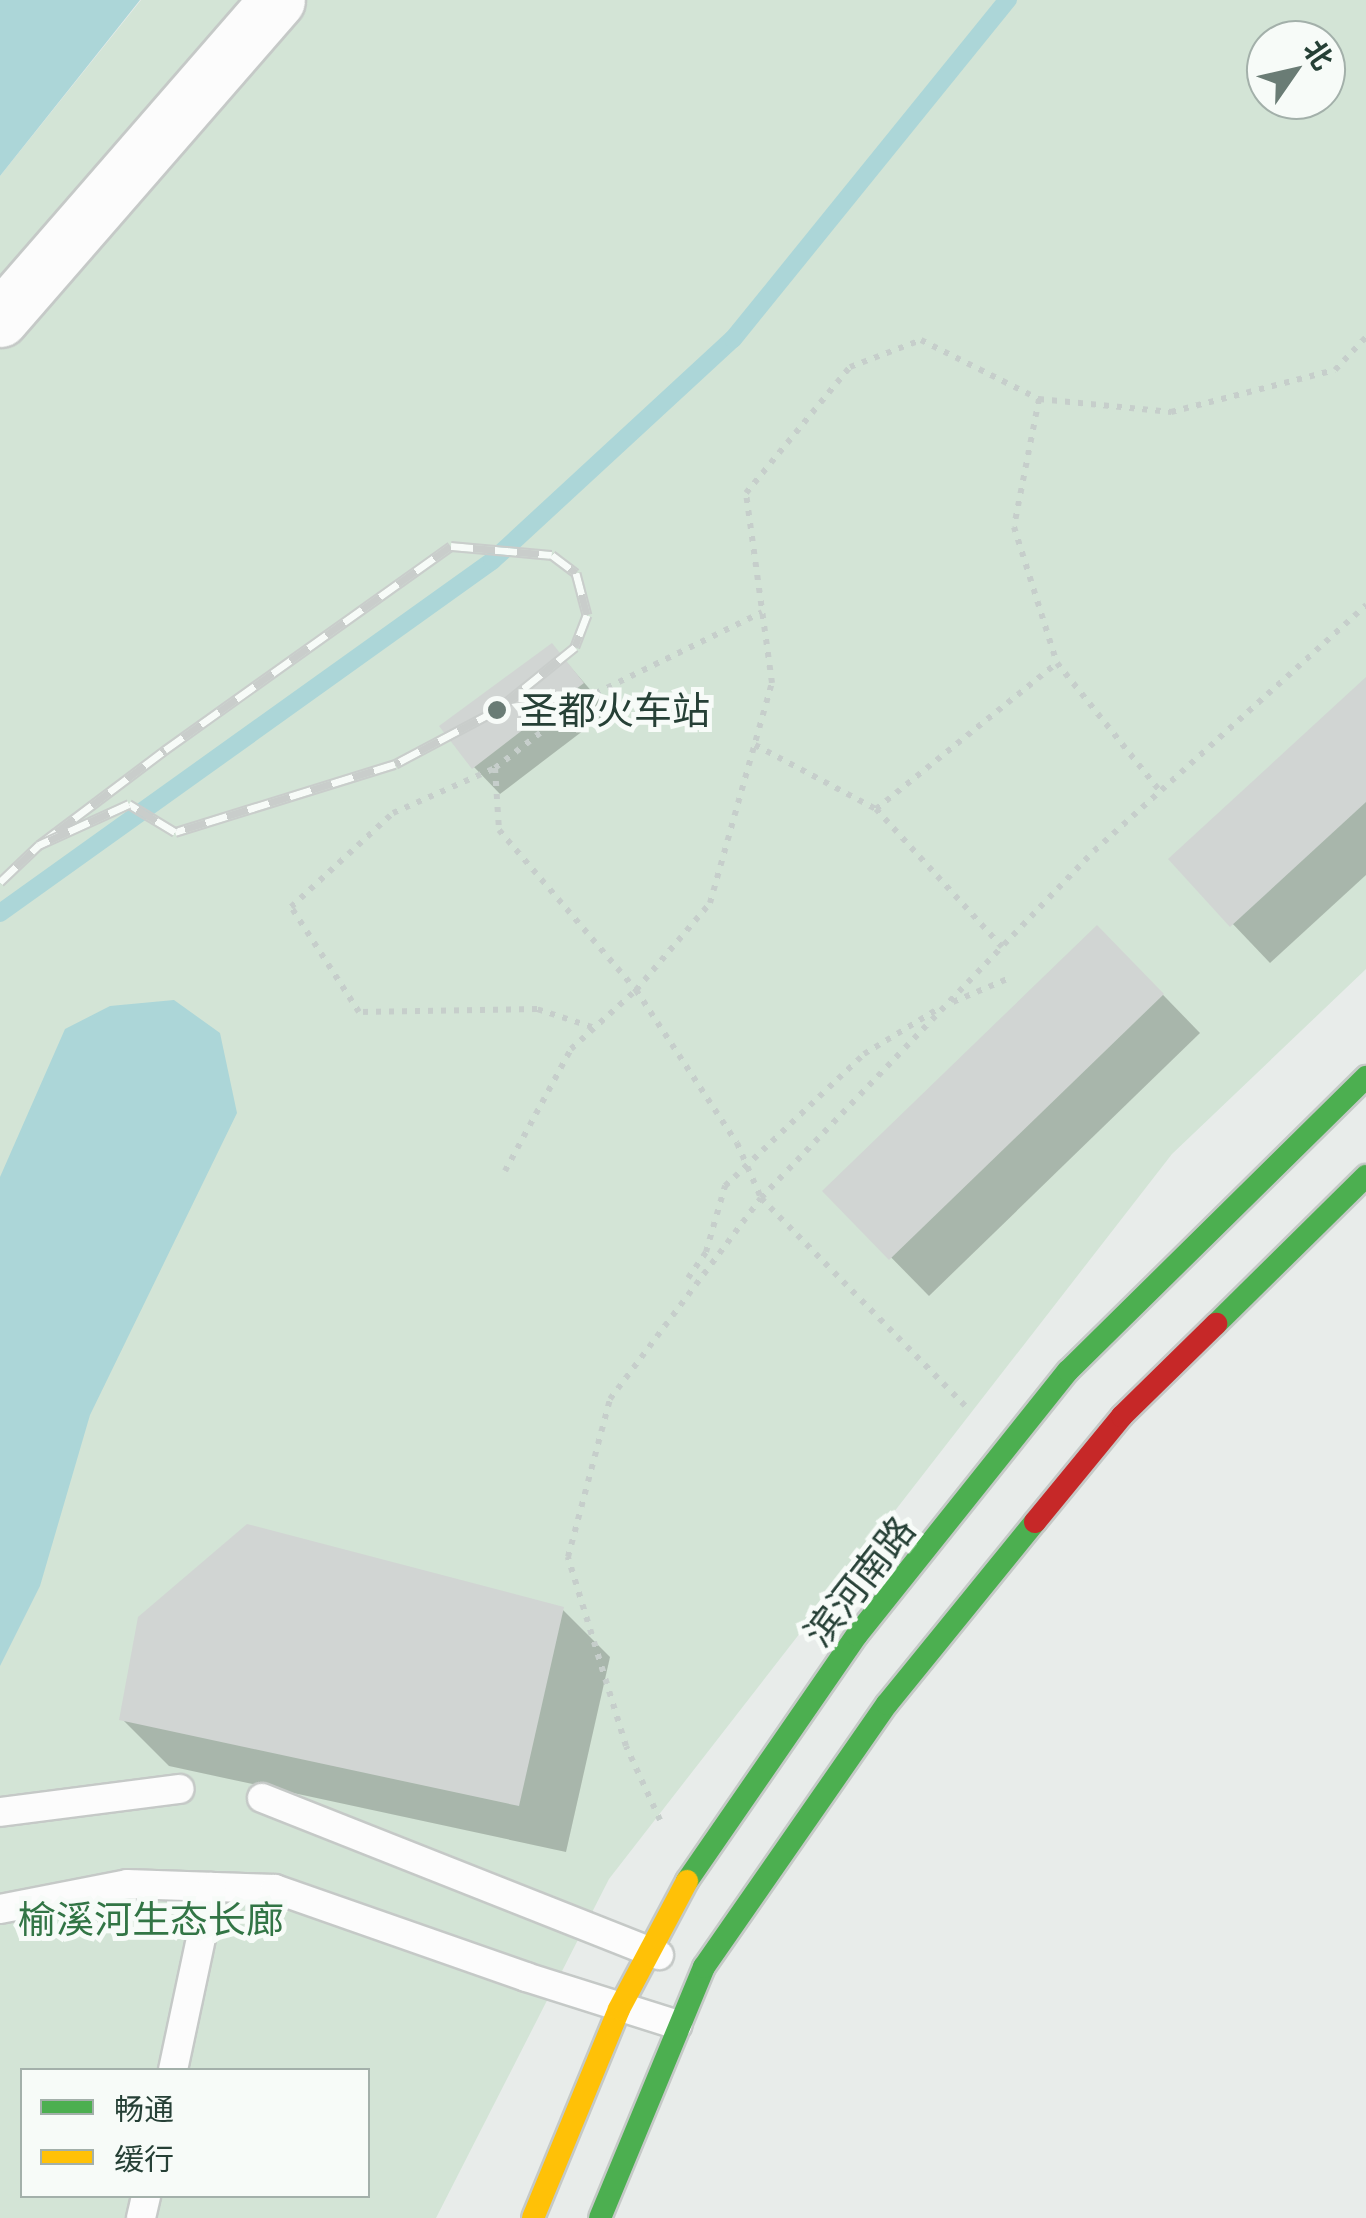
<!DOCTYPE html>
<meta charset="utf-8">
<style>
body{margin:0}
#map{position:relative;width:1366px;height:2218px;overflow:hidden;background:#e8ecea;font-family:"Exo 2","Noto Sans SC",sans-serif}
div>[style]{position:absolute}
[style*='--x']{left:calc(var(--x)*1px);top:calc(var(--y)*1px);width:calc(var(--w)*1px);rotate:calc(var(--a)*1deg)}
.green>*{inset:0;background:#d3e4d6}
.water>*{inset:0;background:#acd6d8}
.shadow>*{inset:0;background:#0003}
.stream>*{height:18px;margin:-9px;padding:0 9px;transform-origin:9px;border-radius:9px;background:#acd6d8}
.building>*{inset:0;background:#d1d5d3}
.path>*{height:6px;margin-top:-3px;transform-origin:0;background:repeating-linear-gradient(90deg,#c6cecb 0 5px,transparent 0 13px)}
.roads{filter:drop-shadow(2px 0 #c5c9c7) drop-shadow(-2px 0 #c5c9c7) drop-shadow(0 2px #c5c9c7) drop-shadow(0 -2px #c5c9c7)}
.lane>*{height:28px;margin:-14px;padding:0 14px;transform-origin:14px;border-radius:14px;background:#fcfcfc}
.street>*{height:55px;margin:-27.5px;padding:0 27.5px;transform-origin:27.5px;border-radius:27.5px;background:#fcfcfc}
.fast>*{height:22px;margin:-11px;padding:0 11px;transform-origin:11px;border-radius:11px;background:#4caf50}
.slow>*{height:22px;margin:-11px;padding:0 11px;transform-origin:11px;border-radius:11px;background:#ffc107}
.jam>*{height:22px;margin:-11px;padding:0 11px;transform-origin:11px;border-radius:11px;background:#c62828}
.rail>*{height:11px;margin-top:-5.5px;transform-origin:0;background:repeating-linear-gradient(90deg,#f7fbf8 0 22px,#c9cdcb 0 44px);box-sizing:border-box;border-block:2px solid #c9cdcb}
.dots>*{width:28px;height:28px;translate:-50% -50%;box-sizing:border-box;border:5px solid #f7fbf8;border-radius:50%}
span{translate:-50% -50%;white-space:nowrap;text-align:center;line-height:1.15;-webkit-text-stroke:10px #f7fbf8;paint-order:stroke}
.poi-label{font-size:38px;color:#264036}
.left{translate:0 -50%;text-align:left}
.street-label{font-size:38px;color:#264036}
.park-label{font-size:38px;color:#327545}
.legend{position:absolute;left:20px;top:2068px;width:350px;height:130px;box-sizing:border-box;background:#f7fbf8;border:2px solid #a3b0aa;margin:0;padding:12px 18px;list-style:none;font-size:30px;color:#264036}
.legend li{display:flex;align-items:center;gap:20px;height:50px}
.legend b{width:50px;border:2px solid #a3b0aa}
.north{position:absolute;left:1246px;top:20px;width:100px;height:100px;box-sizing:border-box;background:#f7fbf8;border:2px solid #a3b0aa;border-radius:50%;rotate:56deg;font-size:28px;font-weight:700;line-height:40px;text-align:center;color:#264036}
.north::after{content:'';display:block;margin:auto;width:35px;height:45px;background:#6a7c75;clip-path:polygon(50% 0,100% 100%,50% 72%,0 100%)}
</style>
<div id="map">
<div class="green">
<i style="clip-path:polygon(evenodd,141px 0,1366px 0,1366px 969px,1172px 1154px,609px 1879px,436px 2218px,0 2218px,0 176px,141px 0,1266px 40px,1326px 40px,1326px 100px,1266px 100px,1266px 40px,141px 0,22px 2070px,368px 2070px,368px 2196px,22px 2196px,22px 2070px)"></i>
</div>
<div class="water">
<i style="clip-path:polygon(0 0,140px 0,0 176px)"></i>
<i style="clip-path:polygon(174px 1000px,220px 1033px,237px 1113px,90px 1415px,40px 1586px,0 1666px,0 1177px,65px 1029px,110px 1006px)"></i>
</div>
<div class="shadow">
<i style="clip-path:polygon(552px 646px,609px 711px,500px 794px,474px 767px)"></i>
<i style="clip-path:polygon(1366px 680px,1366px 875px,1270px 963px,1171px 859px)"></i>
<i style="clip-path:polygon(1135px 966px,1200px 1033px,929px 1296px,826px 1191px)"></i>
<i style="clip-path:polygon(563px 1610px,610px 1657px,566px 1852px,169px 1766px,122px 1719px)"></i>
</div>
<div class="stream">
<i style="--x:0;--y:913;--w:605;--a:-35.58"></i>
<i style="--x:492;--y:561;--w:328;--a:-42.7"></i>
<i style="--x:733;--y:339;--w:437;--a:-51"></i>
</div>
<div class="building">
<i style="clip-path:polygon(552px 643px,584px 683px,472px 769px,439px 726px)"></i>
<i style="clip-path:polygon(1366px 677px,1366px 802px,1230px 927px,1168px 859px)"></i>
<i style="clip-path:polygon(1097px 925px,1164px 994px,889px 1260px,822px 1191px)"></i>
<i style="clip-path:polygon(247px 1524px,564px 1607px,519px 1806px,119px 1720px,138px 1617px)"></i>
</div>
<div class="path">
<i style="--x:1039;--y:399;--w:130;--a:101.1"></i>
<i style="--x:1014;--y:527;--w:143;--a:72.5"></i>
<i style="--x:1057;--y:663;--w:164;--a:51.2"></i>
<i style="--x:755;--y:745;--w:137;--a:27.9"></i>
<i style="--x:876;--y:809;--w:233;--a:-38.9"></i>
<i style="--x:495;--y:768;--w:62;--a:86.3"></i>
<i style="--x:499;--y:830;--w:211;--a:49.4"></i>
<i style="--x:636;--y:990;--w:183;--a:56.6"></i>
<i style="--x:737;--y:1143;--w:60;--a:66.4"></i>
<i style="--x:761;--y:1198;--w:297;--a:45.5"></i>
<i style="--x:876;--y:809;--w:187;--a:47.6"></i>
<i style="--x:953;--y:1002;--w:64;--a:-23"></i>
<i style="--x:592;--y:1027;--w:58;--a:-161.9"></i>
<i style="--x:537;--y:1009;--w:178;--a:179"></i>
<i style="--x:359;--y:1012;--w:125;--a:-122.9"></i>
<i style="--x:291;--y:907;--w:139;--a:-42.7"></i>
<i style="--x:393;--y:813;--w:111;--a:-23.8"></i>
<i style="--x:495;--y:768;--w:113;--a:-37.8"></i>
<i style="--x:584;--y:699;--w:198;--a:-26"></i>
<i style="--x:505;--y:1171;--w:139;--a:-61.6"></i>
<i style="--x:571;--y:1049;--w:88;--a:-42.2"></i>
<i style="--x:636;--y:990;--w:114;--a:-49.6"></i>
<i style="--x:710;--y:903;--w:229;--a:-74.3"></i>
<i style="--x:772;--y:683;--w:192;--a:-97.8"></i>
<i style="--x:746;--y:493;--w:163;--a:-50.5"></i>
<i style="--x:850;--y:367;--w:76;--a:-20.8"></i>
<i style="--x:921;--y:340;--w:132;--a:26.6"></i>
<i style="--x:1039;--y:399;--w:133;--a:5.6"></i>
<i style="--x:1171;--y:412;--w:169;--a:-14.4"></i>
<i style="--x:1335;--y:370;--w:45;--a:-46.8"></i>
<i style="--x:688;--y:1278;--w:32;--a:-55"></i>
<i style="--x:706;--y:1252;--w:69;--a:-73.9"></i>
<i style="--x:725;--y:1186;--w:192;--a:-43.5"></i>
<i style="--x:864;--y:1054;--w:90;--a:-31.4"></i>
<i style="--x:660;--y:1820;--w:81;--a:-114.7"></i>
<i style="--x:626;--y:1746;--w:198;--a:-107.1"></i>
<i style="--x:568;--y:1557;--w:163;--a:-75.1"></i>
<i style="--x:610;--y:1399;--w:251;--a:-53.1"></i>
<i style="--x:761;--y:1198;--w:481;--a:-46.2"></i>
<i style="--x:1094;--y:851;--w:367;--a:-42.1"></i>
</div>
<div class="roads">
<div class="lane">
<i style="--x:262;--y:1798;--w:427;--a:21.6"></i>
<i style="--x:0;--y:1812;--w:181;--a:-7.3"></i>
<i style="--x:0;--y:1909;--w:129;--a:-11.1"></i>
<i style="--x:127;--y:1884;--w:148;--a:1.9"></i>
<i style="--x:275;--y:1889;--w:266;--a:19.3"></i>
<i style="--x:526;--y:1977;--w:159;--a:17.5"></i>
<i style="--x:173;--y:2070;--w:187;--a:-78"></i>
<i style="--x:141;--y:2218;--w:23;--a:-77"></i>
</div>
<div class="street">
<i style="--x:0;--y:319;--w:422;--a:-49"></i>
</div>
<div class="fast">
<i style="--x:1216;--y:1324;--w:211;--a:-44.6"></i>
<i style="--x:687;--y:1881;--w:299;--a:-55.4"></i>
<i style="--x:857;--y:1635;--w:338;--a:-51.4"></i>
<i style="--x:1068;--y:1371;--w:419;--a:-44.6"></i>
<i style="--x:600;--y:2218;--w:272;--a:-67.5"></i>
<i style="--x:704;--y:1967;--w:320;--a:-55.2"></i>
<i style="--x:887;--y:1704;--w:235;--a:-50.9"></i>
</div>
<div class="slow">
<i style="--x:533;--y:2218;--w:226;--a:-67.6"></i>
<i style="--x:619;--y:2009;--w:145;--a:-62"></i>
</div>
<div class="jam">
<i style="--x:1035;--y:1522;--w:137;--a:-50.6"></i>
<i style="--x:1122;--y:1416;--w:132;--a:-44.4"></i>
</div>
</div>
<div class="rail">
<i style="--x:0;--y:882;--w:54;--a:-43.5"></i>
<i style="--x:39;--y:845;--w:158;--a:-37"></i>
<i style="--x:165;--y:750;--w:351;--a:-35.5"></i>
<i style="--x:451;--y:546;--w:101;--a:5.1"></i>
<i style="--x:552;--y:555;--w:30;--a:37"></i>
<i style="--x:576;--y:573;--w:43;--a:75.3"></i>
<i style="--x:587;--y:615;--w:34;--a:111"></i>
<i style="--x:575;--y:647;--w:100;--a:141.1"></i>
<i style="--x:497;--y:710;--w:115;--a:152.1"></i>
<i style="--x:395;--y:764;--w:230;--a:162.8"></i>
<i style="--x:175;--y:832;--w:54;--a:-148.7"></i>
<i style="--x:129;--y:804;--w:99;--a:155.5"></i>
</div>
<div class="dots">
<i style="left:497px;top:710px;background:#6a7c75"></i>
</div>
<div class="poi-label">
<span class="left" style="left:520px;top:710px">圣都火车站</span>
</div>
<div class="street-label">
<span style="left:859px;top:1581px;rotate:-52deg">滨河南路</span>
</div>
<div class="park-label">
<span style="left:151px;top:1919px">榆溪河生态长廊</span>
</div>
<ul class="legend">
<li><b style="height:12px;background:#4caf50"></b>畅通</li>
<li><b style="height:12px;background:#ffc107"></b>缓行</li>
</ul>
<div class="north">北</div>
</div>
